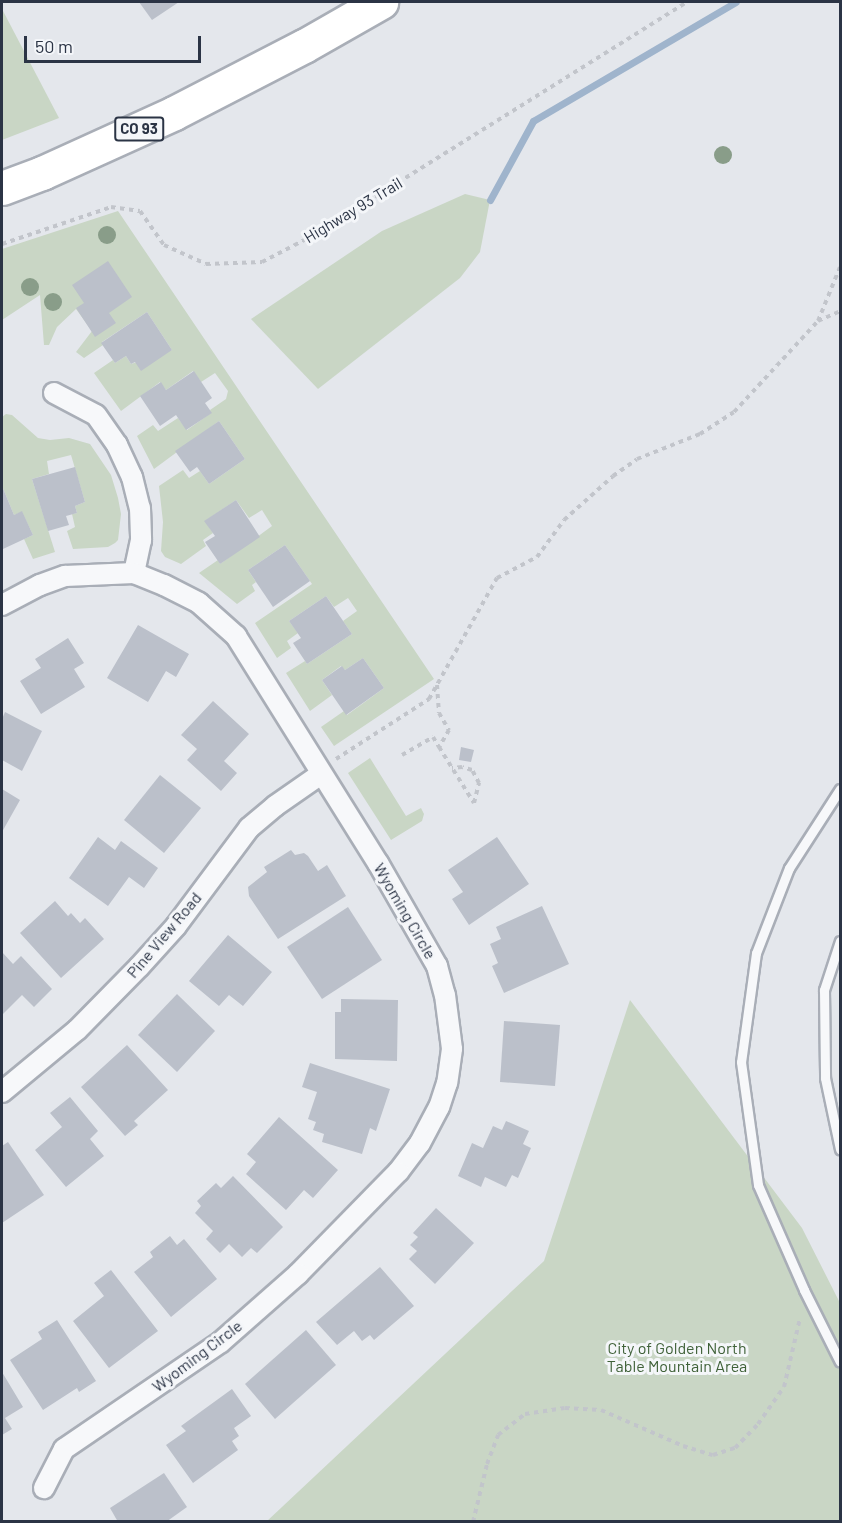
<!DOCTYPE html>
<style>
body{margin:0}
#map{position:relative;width:842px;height:1523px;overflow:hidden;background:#e4e7ec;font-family:Barlow,sans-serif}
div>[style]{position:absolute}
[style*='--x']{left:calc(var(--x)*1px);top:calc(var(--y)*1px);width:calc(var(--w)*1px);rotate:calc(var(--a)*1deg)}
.green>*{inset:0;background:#c9d6c5}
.stream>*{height:7px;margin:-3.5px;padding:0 3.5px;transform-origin:3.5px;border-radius:3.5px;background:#9fb4cc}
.building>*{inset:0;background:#bbc0ca}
.path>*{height:4px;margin-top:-2px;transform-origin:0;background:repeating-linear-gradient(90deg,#c2c5cb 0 4.5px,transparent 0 9px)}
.roads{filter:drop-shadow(2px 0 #a9aeb7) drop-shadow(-2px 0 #a9aeb7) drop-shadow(0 2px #a9aeb7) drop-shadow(0 -2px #a9aeb7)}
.lane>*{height:9px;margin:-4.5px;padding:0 4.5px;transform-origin:4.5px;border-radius:4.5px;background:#f7f8fa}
.street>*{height:20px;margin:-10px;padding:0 10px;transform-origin:10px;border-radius:10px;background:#f7f8fa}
.highway>*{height:33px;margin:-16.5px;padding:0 16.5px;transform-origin:16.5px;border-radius:16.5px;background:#fff}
.trees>*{width:18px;height:18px;margin:-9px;border-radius:50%;background:#899d89}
span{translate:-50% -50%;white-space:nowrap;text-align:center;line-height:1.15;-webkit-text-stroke:6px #f4f6f9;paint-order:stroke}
.shield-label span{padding:2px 4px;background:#f4f6f9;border:2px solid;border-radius:4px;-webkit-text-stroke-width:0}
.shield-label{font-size:15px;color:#2b3445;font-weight:700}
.street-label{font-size:16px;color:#2b3445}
.park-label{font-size:16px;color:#3f6138}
.frame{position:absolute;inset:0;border:3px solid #2b3445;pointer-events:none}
.scale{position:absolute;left:24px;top:36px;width:177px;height:27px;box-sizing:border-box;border:3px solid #2b3445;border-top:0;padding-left:8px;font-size:18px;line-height:21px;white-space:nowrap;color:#2b3445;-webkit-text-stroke:4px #f4f6f9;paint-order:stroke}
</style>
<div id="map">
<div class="green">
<i style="clip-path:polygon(2px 9px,59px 118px,2px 140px)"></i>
<i style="clip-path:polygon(465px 194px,490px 200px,480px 252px,460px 278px,318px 389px,251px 319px,382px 231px)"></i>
<i style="clip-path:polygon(118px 211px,434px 679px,334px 746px,321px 727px,344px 711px,347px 715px,384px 688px,363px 658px,345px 670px,341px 666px,322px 680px,332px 695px,310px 711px,286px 673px,305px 661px,307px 664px,352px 634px,343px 621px,357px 611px,348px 598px,334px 607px,326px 596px,289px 621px,298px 633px,287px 641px,291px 648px,277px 658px,255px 623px,312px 584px,285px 545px,248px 570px,256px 582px,252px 585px,255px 591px,237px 604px,199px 573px,218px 560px,220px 564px,272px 526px,262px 510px,249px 518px,236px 500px,205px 521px,213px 533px,203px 540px,206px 546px,181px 564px,165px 557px,161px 551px,163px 522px,159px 486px,183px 470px,189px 478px,200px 471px,209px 484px,245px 459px,219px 421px,154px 469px,137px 436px,153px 425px,158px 431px,178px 418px,187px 430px,211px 413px,210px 410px,226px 399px,228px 391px,215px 373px,201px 382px,193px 371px,166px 390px,160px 382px,121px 411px,94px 373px,113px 360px,115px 363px,126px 356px,131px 364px,172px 350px,147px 312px,102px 342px,103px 345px,84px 358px,76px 352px,92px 331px,76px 309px,57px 327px,49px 345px,44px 345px,40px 295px,2px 320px,2px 249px)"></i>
<i style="clip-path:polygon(6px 414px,12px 415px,38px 438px,50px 440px,69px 438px,90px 444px,111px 475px,118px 498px,121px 514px,118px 540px,115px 543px,108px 547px,73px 549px,67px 531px,75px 527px,72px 514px,77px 513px,75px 506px,85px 502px,71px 455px,47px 461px,49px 474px,32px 479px,55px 552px,33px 559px,24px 539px,33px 535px,22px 512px,14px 515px,2px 486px,2px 417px)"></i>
<i style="clip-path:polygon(370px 758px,406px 816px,421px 808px,424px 814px,422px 821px,391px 840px,348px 773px)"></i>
<i style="clip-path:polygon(630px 1000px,802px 1228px,840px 1303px,840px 1521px,266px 1522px,544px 1261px)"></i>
</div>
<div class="stream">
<i style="--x:490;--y:200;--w:90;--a:-61.4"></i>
<i style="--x:533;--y:121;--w:235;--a:-30.4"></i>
</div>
<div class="building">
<i style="clip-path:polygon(139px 2px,179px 2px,152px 20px)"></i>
<i style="clip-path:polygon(108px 261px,132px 297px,109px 313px,116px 323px,95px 337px,76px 308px,84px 303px,72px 285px)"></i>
<i style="clip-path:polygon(147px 312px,172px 350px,141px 371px,135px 362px,131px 364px,126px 356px,115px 363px,101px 343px)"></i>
<i style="clip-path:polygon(194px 371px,212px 398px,205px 403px,212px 413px,186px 430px,176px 415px,160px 426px,140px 396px,161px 382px,166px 390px)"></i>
<i style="clip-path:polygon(219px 421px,245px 459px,209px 484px,197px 467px,190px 472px,175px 451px)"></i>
<i style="clip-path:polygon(75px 467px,85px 502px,75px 506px,77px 513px,66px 516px,69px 525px,48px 531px,32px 479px)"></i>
<i style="clip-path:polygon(2px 486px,14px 515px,22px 511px,33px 535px,3px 549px)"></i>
<i style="clip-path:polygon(236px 500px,260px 537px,220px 564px,205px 542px,215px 536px,204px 521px)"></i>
<i style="clip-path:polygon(285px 545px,310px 581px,273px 607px,248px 570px)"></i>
<i style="clip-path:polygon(326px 596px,352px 634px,307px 664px,293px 643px,301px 638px,289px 621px)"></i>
<i style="clip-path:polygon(138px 625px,189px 654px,176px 677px,166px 671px,148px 702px,107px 678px)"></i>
<i style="clip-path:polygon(68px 638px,84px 663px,74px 669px,85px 687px,41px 714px,20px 681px,41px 668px,35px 659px)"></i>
<i style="clip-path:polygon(363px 658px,384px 688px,346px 715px,322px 680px,342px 666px,345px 670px)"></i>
<i style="clip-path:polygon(213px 701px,249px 734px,224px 761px,237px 773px,221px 791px,187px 760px,197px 749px,181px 735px)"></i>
<i style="clip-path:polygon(5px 712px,42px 731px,22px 771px,2px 760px,2px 719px)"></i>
<i style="clip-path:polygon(461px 747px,474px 750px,471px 762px,459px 760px)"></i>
<i style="clip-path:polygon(160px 775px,201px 808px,164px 853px,124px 820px)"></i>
<i style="clip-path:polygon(2px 789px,20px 800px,2px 832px)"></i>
<i style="clip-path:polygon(98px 837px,115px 850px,121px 841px,158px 868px,144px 888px,129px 877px,108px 906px,69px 878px)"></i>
<i style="clip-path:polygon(497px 837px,529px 884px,469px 925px,452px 899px,463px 892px,448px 870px)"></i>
<i style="clip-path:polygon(291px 850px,295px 855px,304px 853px,308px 856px,318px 871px,327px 865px,346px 896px,278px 939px,249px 896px,248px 887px,267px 872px,264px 867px)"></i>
<i style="clip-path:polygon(55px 901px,68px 916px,71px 913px,80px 923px,85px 918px,104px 939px,61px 978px,20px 933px)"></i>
<i style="clip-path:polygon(542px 906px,569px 964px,504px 993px,492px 966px,498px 963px,490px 944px,501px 939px,496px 927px)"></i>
<i style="clip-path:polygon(348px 907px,382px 960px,322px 999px,287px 947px)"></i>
<i style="clip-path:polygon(228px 935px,272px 972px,243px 1006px,229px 995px,219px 1006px,189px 981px)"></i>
<i style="clip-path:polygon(2px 952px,13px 964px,21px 956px,52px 989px,34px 1007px,22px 995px,2px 1015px)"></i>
<i style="clip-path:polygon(177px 994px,215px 1031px,177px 1072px,138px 1035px)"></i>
<i style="clip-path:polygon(341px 999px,398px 1000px,397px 1061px,335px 1059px,335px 1012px,341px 1012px)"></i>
<i style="clip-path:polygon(504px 1021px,560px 1025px,555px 1086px,500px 1082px)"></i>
<i style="clip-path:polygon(127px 1045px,168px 1090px,134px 1121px,138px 1125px,125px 1136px,81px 1087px)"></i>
<i style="clip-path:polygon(310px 1063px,390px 1089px,376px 1131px,370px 1128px,362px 1154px,322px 1142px,324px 1134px,313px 1130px,316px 1122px,308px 1119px,317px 1092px,302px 1087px)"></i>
<i style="clip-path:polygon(70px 1097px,98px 1131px,90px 1139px,104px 1156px,66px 1187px,35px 1150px,62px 1127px,50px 1113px)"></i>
<i style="clip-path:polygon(279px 1117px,338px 1170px,313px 1198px,304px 1190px,286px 1210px,246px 1174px,256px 1162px,247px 1154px)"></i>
<i style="clip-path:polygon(506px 1121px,529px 1131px,523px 1144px,531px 1148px,518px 1178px,512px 1175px,506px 1187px,485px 1177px,481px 1187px,458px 1176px,472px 1143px,483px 1148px,493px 1126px,502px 1130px)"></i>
<i style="clip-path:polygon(8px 1142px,44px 1195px,2px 1223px,2px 1146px)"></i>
<i style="clip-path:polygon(233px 1176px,283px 1227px,257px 1253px,251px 1248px,242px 1257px,229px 1244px,220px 1253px,206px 1239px,213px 1231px,195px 1213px,201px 1206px,197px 1201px,216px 1183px,221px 1188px)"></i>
<i style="clip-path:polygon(436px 1208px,474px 1243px,435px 1284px,409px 1259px,417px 1251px,410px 1245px,418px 1237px,413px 1233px)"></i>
<i style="clip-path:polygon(170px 1236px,177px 1245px,184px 1239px,217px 1279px,171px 1317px,134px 1272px,153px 1257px,150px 1252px)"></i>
<i style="clip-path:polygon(380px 1267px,414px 1306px,374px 1340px,370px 1335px,362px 1341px,354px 1331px,337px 1345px,316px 1322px)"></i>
<i style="clip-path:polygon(111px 1270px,158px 1331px,109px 1368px,73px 1321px,104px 1296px,94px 1283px)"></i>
<i style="clip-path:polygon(57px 1320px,96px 1381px,79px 1392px,77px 1388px,43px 1410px,10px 1360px,42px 1339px,38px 1332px)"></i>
<i style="clip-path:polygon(306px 1330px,336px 1365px,275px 1419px,245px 1384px)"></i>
<i style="clip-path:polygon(2px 1372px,23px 1407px,5px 1418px,12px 1429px,2px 1435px)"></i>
<i style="clip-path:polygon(232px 1389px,251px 1416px,234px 1428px,239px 1436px,232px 1441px,238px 1450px,193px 1483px,166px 1445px,186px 1431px,181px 1426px)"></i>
<i style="clip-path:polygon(164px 1473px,187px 1507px,166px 1522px,118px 1522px,110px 1508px)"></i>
</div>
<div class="path">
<i style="--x:2;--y:244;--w:115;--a:-18.7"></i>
<i style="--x:111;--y:207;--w:29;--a:8"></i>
<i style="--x:140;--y:211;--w:42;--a:54.8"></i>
<i style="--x:164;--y:245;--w:46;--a:24.3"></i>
<i style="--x:206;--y:264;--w:56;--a:-2"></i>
<i style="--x:262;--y:262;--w:59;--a:-27.4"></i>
<i style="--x:314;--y:235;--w:440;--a:-32"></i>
<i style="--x:818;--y:321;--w:24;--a:-24"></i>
<i style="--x:437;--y:685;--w:28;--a:86"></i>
<i style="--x:439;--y:713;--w:20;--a:60"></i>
<i style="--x:449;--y:730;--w:20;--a:120"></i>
<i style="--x:439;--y:747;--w:66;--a:58"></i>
<i style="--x:474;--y:803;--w:21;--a:-76"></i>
<i style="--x:479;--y:783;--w:15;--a:-118"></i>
<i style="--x:472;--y:770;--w:10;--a:-163"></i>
<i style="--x:462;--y:767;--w:10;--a:174"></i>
<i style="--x:402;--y:755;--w:36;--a:-30"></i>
<i style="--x:433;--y:737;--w:12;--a:59"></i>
<i style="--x:336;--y:759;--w:111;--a:-32.8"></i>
<i style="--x:429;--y:699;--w:139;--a:-60.7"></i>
<i style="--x:497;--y:578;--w:45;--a:-27.7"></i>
<i style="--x:537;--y:557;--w:46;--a:-53.9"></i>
<i style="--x:564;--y:520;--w:66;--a:-41.9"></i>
<i style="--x:613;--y:476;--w:29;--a:-35"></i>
<i style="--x:637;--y:459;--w:68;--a:-21.6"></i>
<i style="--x:700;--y:434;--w:40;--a:-32.9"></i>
<i style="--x:734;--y:412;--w:124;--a:-47.3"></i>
<i style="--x:818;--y:321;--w:58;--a:-67.8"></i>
<i style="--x:473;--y:1522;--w:60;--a:-76.4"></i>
<i style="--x:487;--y:1464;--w:31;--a:-69"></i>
<i style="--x:498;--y:1435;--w:34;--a:-38"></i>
<i style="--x:525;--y:1414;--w:40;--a:-8.5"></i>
<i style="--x:565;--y:1408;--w:36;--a:3"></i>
<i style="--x:601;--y:1410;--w:90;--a:23.7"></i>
<i style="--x:683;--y:1446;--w:31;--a:17"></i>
<i style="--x:713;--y:1455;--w:23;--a:-18"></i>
<i style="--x:735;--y:1448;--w:33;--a:-46"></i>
<i style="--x:758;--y:1424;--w:45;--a:-54.9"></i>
<i style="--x:784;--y:1387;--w:71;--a:-76.9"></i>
</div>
<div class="roads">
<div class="lane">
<i style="--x:840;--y:789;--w:94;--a:122.8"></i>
<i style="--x:789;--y:868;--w:91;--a:111.2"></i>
<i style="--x:756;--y:953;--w:110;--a:97.8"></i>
<i style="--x:741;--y:1062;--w:124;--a:82.1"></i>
<i style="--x:758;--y:1185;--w:115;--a:66.3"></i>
<i style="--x:804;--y:1290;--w:80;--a:63.4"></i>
<i style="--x:840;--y:941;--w:52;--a:108.1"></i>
<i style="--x:824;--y:990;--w:88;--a:89.3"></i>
<i style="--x:825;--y:1078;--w:73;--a:78.1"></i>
</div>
<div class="street">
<i style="--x:54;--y:393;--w:47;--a:27.6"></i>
<i style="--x:96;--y:415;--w:37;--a:55"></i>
<i style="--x:117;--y:445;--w:35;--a:65"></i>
<i style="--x:132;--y:477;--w:32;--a:76"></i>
<i style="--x:140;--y:508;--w:32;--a:88"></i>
<i style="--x:141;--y:540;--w:34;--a:102"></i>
<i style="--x:2;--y:605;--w:43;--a:-27.8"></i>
<i style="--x:40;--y:585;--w:27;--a:-20"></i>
<i style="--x:65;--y:576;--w:69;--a:-2.5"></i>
<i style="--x:134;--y:573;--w:32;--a:22"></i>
<i style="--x:164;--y:585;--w:39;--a:27"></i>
<i style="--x:199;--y:603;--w:50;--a:41.7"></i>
<i style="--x:236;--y:636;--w:268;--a:58"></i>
<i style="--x:378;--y:863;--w:119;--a:60.2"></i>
<i style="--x:437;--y:966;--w:30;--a:75"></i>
<i style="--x:445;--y:995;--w:54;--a:82.6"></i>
<i style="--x:452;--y:1049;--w:34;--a:98"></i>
<i style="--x:447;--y:1083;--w:25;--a:108"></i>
<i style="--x:439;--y:1107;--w:41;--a:117.8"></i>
<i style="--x:420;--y:1143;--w:36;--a:127"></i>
<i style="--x:398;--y:1172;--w:143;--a:134.4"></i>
<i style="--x:298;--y:1274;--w:103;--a:138.6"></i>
<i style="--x:221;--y:1342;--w:190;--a:145.7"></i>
<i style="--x:64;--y:1449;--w:44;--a:117.1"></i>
<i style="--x:2;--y:1092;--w:97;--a:-39.6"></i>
<i style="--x:77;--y:1030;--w:88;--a:-45.5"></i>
<i style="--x:139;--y:967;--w:55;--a:-47.9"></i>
<i style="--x:176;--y:926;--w:122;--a:-53.3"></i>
<i style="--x:249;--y:828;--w:34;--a:-40"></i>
<i style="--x:275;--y:806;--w:56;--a:-34.8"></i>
</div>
<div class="highway">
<i style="--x:2;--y:188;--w:43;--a:-20.6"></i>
<i style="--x:42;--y:173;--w:145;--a:-24.4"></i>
<i style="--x:174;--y:113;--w:146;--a:-27.3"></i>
<i style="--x:304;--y:46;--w:89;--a:-29.7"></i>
</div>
</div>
<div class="trees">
<i style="left:723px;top:155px"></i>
<i style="left:107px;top:235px"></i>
<i style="left:30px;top:287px"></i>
<i style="left:53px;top:302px"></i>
</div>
<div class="shield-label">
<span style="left:139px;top:129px">CO 93</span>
</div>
<div class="street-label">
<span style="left:353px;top:210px;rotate:-31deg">Highway 93 Trail</span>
<span style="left:405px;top:911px;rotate:60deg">Wyoming Circle</span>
<span style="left:164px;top:935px;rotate:-50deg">Pine View Road</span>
<span style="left:197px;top:1356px;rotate:-37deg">Wyoming Circle</span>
</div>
<div class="park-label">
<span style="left:677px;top:1357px">City of Golden North<br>Table Mountain Area</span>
</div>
<div class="frame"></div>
<div class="scale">50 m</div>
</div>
